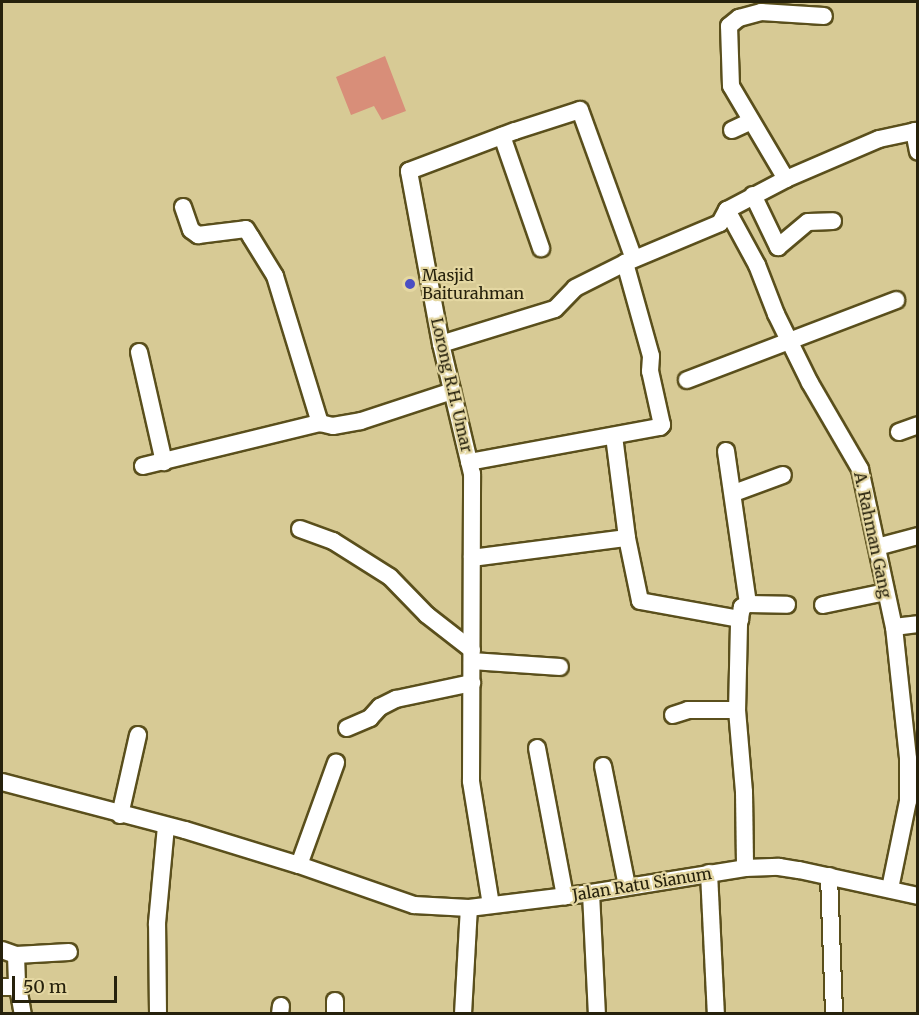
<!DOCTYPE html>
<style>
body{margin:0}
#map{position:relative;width:919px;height:1015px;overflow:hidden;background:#d7ca95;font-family:Merriweather,serif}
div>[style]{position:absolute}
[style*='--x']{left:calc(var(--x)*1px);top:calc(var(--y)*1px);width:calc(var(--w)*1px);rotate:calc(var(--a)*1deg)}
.green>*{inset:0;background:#d88e79}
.roads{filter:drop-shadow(2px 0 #5a4f1c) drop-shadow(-2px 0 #5a4f1c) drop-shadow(0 2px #5a4f1c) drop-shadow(0 -2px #5a4f1c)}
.minor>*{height:16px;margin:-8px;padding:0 8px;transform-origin:8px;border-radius:8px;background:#fff}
.dots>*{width:16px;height:16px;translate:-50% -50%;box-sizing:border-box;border:3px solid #e4d7a2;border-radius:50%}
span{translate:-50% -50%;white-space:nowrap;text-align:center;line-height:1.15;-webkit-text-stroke:4.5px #e4d7a2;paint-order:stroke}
.poi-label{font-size:16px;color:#26210c}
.left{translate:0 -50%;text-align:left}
.street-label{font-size:16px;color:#26210c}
.frame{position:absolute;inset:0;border:3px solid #26210c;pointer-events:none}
.scale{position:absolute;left:12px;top:976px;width:105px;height:27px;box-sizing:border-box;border:3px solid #26210c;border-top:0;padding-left:8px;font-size:18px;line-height:21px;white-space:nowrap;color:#26210c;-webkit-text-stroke:4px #e4d7a2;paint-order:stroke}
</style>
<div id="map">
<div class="green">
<i style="clip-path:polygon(385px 56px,406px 111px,382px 120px,374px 106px,351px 115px,336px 77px)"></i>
</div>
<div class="roads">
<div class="minor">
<i style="--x:732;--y:130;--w:21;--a:-25"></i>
<i style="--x:914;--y:131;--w:21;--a:79"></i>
<i style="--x:502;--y:136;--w:119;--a:70.8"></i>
<i style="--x:786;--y:179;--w:108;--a:-120.6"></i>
<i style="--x:731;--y:86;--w:60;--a:-91.9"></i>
<i style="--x:729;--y:26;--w:13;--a:-39"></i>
<i style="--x:739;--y:18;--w:23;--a:-15"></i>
<i style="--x:761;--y:12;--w:63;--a:3.6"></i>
<i style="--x:753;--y:195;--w:58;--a:64.3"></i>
<i style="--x:778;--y:247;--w:39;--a:-40"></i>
<i style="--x:808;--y:222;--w:25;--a:-2"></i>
<i style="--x:183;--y:207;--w:24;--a:71"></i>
<i style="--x:191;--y:230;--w:9;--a:36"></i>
<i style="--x:198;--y:235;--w:48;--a:-7.1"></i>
<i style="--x:246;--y:229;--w:9;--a:58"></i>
<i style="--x:251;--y:237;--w:46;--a:58.4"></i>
<i style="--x:275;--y:276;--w:154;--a:73"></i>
<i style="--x:320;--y:423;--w:13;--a:13"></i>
<i style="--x:333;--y:426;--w:28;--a:-10"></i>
<i style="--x:361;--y:421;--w:96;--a:-18.2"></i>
<i style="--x:727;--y:210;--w:63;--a:61.4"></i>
<i style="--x:757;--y:265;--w:53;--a:68.8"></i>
<i style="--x:776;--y:314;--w:77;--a:63.8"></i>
<i style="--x:810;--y:383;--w:99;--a:59.8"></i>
<i style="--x:860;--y:469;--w:162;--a:77.9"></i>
<i style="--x:894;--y:627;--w:133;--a:83.9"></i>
<i style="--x:908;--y:759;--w:42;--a:90"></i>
<i style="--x:908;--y:801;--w:90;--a:101.6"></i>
<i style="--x:441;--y:344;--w:119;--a:-17.1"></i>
<i style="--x:555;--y:309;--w:29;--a:-46"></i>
<i style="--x:575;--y:288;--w:56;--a:-26.6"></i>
<i style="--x:139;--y:352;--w:113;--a:77.2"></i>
<i style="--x:687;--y:380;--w:224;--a:-20.9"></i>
<i style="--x:899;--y:432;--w:20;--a:-20"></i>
<i style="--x:614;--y:436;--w:103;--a:82.7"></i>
<i style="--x:627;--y:538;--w:64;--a:78.3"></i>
<i style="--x:640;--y:601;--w:102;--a:10.2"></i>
<i style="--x:726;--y:451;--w:155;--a:81.8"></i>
<i style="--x:748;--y:604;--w:7;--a:153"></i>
<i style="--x:742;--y:607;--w:17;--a:100"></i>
<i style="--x:739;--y:624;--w:86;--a:91.3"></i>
<i style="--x:737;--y:710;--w:82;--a:85.1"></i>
<i style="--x:744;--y:792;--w:76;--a:89.2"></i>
<i style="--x:469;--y:462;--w:194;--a:-10.4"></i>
<i style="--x:660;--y:427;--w:3;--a:-45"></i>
<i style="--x:662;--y:425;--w:55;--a:-102.5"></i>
<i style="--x:650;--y:371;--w:15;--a:-86"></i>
<i style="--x:651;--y:356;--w:97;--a:-105.6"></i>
<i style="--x:625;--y:263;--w:103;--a:-22.8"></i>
<i style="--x:720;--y:223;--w:15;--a:-62"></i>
<i style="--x:727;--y:210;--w:67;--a:-27.7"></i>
<i style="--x:786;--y:179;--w:101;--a:-23.3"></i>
<i style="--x:879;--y:139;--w:40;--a:-12"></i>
<i style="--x:143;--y:466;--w:182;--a:-13.7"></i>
<i style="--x:734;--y:493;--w:52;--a:-20.2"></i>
<i style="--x:300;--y:529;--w:35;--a:20"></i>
<i style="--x:333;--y:541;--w:67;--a:32.3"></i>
<i style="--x:390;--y:577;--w:53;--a:45.8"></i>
<i style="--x:427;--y:615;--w:57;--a:37.9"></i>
<i style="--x:877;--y:547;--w:42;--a:-15"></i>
<i style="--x:472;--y:558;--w:156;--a:-7.4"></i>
<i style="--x:748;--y:604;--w:39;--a:1"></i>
<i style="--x:823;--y:605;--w:64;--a:-11.7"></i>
<i style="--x:894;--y:627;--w:24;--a:-7"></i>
<i style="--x:472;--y:661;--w:88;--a:3.9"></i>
<i style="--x:673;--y:715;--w:16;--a:-18"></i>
<i style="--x:688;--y:710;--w:49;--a:0"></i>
<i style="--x:347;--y:728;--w:25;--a:-23"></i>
<i style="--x:370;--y:718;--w:15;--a:-48"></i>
<i style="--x:380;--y:707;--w:18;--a:-27"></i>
<i style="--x:396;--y:699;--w:78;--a:-11.9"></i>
<i style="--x:537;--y:748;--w:151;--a:79.3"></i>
<i style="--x:603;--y:766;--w:122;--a:78.7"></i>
<i style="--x:2;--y:782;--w:189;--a:14.7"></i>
<i style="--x:185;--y:830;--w:119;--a:17.1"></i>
<i style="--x:299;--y:865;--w:122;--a:19.2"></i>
<i style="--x:414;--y:905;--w:55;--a:3.1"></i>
<i style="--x:120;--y:815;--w:82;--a:-77.3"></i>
<i style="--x:299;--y:865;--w:109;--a:-70.1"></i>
<i style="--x:709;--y:873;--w:141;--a:87.2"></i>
<i style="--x:829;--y:876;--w:138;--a:87.9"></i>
<i style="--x:591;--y:893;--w:121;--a:87.2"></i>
<i style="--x:491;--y:905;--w:126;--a:-99.2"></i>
<i style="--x:471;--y:781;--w:307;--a:-89.8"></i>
<i style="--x:472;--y:474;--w:134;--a:-103.4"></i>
<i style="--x:441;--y:344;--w:176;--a:-100.5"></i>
<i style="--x:409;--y:171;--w:113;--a:-20.7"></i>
<i style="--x:515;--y:131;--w:68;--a:-17.9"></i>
<i style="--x:580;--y:110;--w:158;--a:70.1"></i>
<i style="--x:2;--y:950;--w:15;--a:20"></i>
<i style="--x:16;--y:955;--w:53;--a:-3.2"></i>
<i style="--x:16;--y:955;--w:31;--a:88"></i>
<i style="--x:2;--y:987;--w:16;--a:0"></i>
<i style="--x:18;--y:987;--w:27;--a:80"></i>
<i style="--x:335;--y:1001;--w:13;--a:90"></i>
<i style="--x:158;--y:1014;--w:91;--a:-90.6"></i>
<i style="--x:157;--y:923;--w:97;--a:-84.7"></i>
<i style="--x:280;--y:1014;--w:8;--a:-83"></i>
<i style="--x:463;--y:1014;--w:106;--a:-86.8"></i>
<i style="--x:469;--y:908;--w:123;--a:-7"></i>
<i style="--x:591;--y:893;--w:156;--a:-9.2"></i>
<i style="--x:745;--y:868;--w:34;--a:-2"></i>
<i style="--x:779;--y:867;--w:20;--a:9"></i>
<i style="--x:799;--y:870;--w:122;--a:12.3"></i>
</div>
</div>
<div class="dots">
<i style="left:410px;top:284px;background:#4a4ec3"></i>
</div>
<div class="poi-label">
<span class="left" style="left:422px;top:284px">Masjid<br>Baiturahman</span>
</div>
<div class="street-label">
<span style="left:452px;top:385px;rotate:77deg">Lorong R.H. Umar</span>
<span style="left:873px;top:535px;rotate:78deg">A. Rahman Gang</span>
<span style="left:642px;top:884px;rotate:-9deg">Jalan Ratu Sianum</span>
</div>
<div class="frame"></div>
<div class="scale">50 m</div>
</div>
